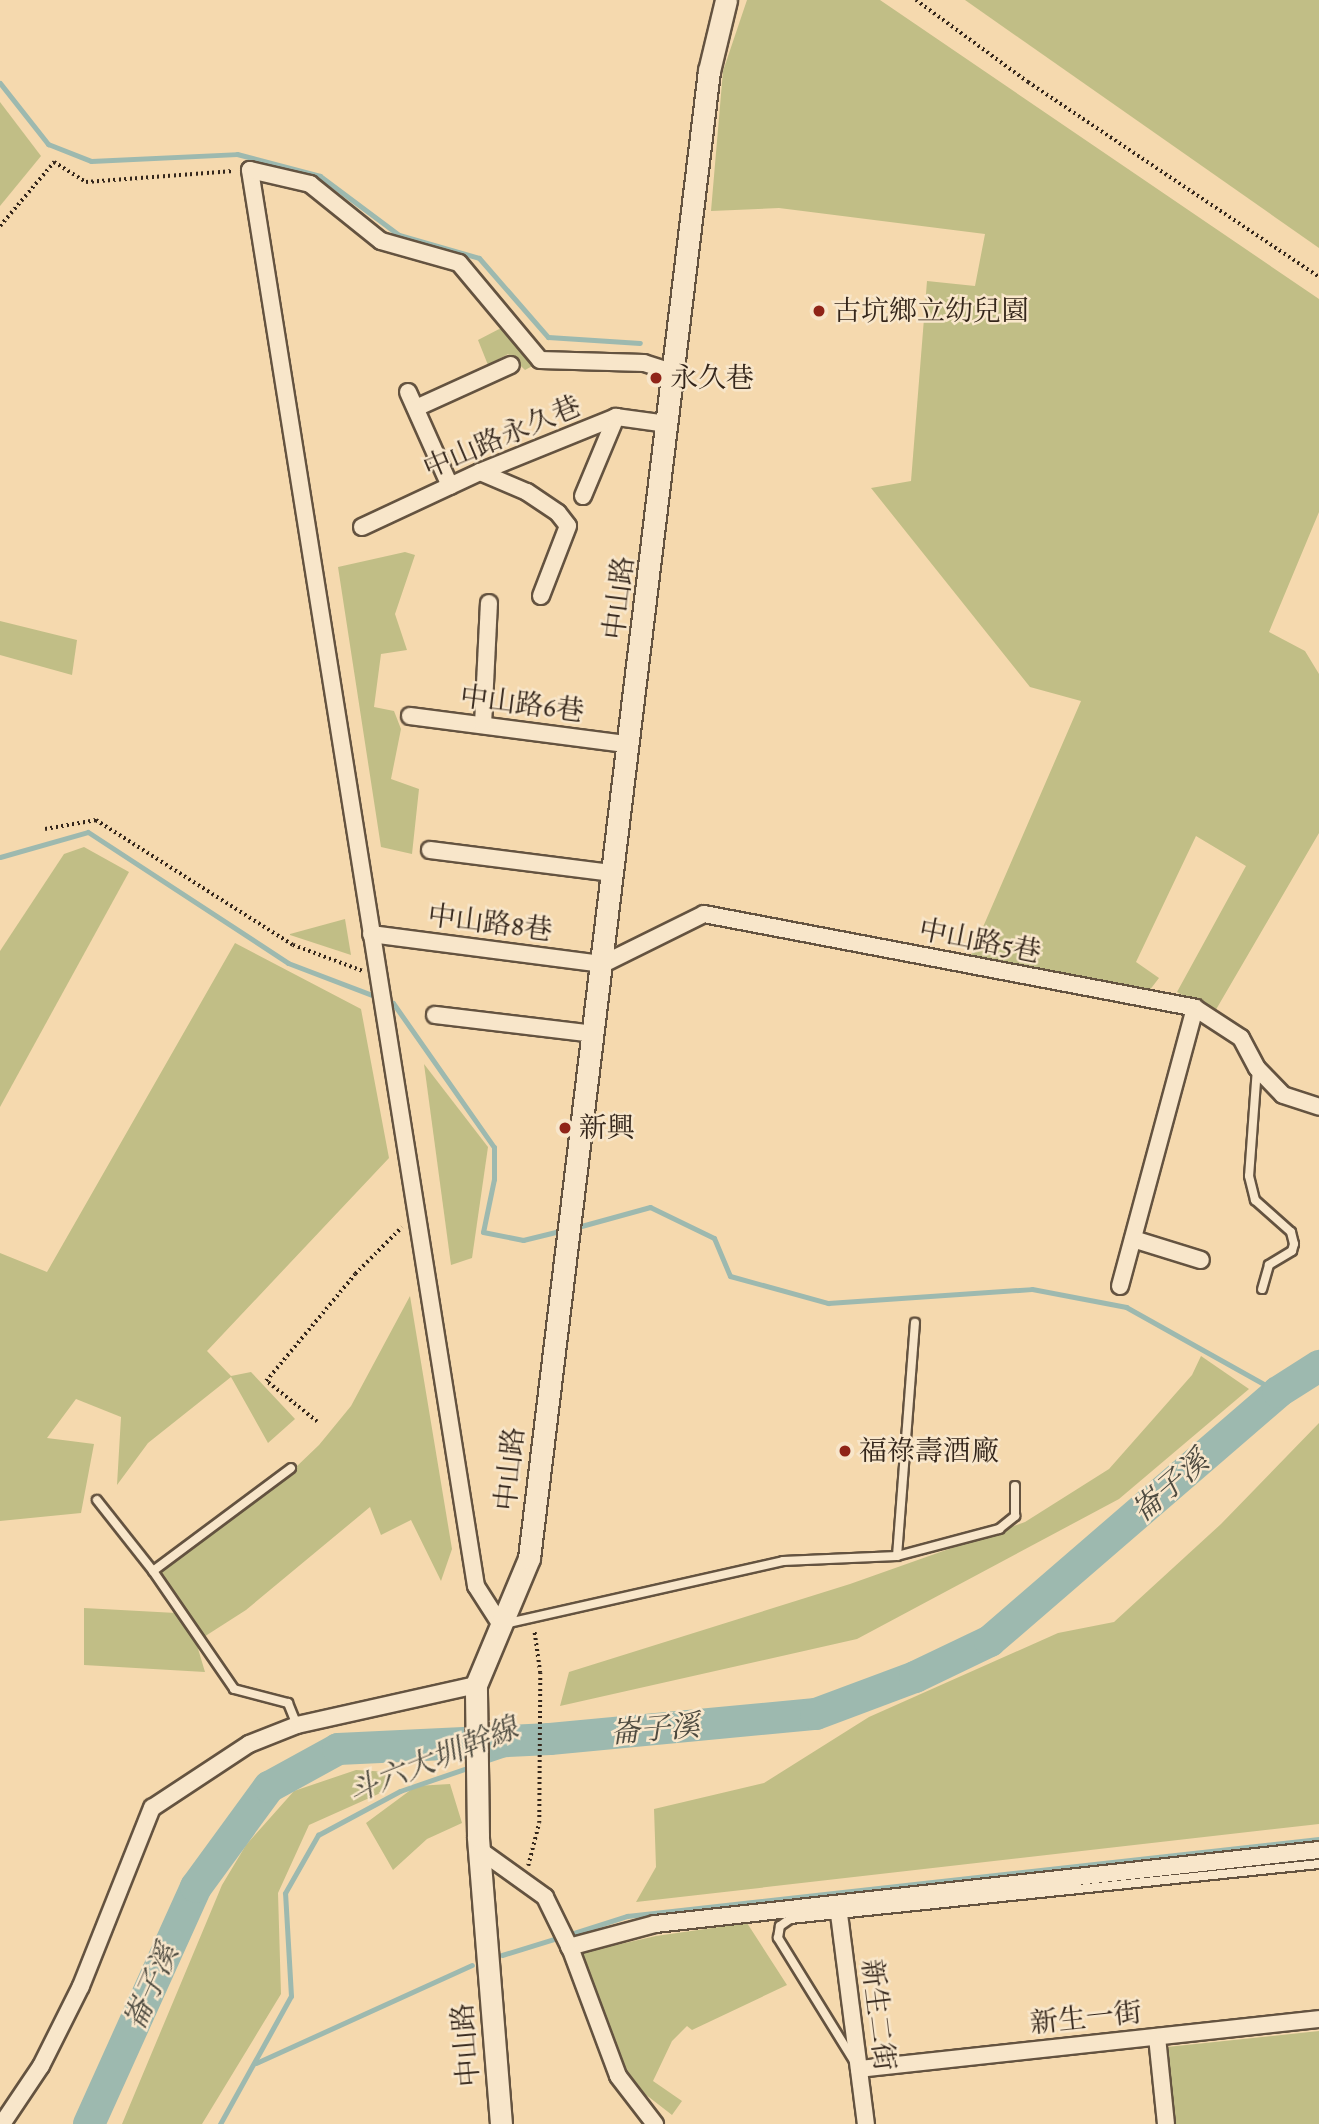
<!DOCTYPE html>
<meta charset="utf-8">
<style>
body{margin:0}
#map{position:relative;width:1319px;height:2124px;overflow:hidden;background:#f5d9ae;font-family:Alegreya,"Noto Serif TC",serif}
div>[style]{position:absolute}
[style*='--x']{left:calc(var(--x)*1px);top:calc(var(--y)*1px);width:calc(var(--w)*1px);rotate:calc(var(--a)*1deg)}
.green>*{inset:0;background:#c1be86}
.stream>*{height:5px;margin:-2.5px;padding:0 2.5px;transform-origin:2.5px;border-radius:2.5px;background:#9db9af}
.river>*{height:32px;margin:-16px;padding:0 16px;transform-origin:16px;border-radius:16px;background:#9db9af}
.path>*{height:3.5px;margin-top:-1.75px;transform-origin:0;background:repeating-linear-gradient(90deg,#34261b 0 2px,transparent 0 5.5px)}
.roads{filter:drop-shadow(2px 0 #645340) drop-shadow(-2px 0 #645340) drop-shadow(0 2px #645340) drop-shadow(0 -2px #645340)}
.service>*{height:8px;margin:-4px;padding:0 4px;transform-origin:4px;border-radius:4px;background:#f8e6ca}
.minor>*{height:16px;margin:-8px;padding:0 8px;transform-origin:8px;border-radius:8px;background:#f8e6ca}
.secondary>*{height:21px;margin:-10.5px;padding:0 10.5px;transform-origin:10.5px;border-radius:10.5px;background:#f8e6ca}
.dots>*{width:19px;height:19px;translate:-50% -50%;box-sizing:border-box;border:4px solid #f8e6ca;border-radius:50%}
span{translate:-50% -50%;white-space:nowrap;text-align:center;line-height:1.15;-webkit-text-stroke:5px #f8e6ca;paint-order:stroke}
.poi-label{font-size:28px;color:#34261b}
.left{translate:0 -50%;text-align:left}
.street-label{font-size:28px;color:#34261b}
.water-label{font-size:30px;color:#4e4b40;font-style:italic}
</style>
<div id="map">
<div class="green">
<i style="clip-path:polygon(747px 0,880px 0,1319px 299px,1319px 512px,1269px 632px,1305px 651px,1319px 674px,1319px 833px,1214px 1013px,1177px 992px,1246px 866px,1196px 836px,1136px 962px,1159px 978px,1149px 991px,970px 957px,1081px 701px,1030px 687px,871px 488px,911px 481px,927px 281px,975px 286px,985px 234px,779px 208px,711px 211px,723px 71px)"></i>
<i style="clip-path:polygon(965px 0,1319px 0,1319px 248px)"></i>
<i style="clip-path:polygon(0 102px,41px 156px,0 206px)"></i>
<i style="clip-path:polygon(503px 327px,536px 364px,525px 370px,508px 354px,488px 365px,478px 340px)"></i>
<i style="clip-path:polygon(405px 552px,415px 555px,395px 614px,407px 650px,381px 654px,374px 707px,394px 711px,401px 729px,391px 779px,419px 789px,412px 854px,381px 847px,338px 567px)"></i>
<i style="clip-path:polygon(0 621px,77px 640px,72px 675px,0 655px)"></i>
<i style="clip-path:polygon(84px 847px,129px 872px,0 1107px,0 951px,64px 854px)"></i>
<i style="clip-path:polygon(345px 919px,351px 955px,290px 935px,290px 934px)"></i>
<i style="clip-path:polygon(235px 943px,361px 1009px,389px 1158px,207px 1351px,231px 1376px,251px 1372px,295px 1419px,268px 1443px,231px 1377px,148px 1443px,117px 1485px,121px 1417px,76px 1399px,47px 1438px,94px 1444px,81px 1513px,0 1521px,0 1253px,47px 1272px)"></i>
<i style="clip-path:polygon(424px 1064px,488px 1147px,472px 1258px,451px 1265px)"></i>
<i style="clip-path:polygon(410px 1296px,452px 1549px,441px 1581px,411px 1520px,381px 1535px,370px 1507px,246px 1610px,196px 1642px,205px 1672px,84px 1665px,84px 1608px,176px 1613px,180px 1603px,155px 1574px,271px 1491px,319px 1445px,351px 1406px)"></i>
<i style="clip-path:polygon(1201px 1356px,1249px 1389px,1119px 1499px,857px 1639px,560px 1706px,569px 1672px,850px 1584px,1025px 1522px,1109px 1469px,1192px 1375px)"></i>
<i style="clip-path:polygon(1319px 1423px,1319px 1824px,636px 1902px,656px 1867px,654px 1809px,764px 1783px,869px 1717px,1058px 1633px,1114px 1622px,1221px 1524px)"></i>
<i style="clip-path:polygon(356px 1770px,389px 1772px,385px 1791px,309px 1825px,278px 1893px,281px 1994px,202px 2124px,122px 2124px,222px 1885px,246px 1845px,294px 1791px)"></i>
<i style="clip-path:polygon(450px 1784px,462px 1823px,427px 1839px,393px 1870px,366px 1823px,416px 1786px)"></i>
<i style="clip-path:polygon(747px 1923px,787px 1985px,692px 2030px,687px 2026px,672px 2041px,653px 2081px,682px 2101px,672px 2115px,645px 2094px,625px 2068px,581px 1953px,656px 1936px)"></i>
<i style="clip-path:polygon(1319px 2031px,1319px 2124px,1176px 2124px,1167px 2047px)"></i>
</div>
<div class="stream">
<i style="--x:0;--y:83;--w:78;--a:51.8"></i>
<i style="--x:48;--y:144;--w:46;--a:21.6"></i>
<i style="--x:91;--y:161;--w:146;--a:-2.7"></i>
<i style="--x:237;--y:154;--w:86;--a:14.8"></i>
<i style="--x:320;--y:176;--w:99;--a:36.8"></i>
<i style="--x:399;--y:235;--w:83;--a:16"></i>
<i style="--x:479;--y:258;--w:105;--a:48.9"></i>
<i style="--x:548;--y:337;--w:92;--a:3.7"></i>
<i style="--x:0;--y:857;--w:91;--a:-15.9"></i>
<i style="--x:88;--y:832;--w:239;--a:33.2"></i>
<i style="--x:288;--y:963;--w:112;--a:20.9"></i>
<i style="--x:393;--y:1003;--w:176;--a:55"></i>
<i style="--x:494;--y:1147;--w:32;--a:90"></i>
<i style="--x:494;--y:1179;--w:54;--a:101.7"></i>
<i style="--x:483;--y:1232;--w:41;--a:11.3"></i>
<i style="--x:523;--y:1240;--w:42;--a:-13.7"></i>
<i style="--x:574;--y:1228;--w:79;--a:-15.4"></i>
<i style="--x:650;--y:1207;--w:71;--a:25.8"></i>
<i style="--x:714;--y:1238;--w:41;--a:67.2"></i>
<i style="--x:730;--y:1276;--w:102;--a:15.4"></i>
<i style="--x:828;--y:1303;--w:204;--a:-3.9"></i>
<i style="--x:1032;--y:1289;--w:96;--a:10.8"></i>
<i style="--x:1126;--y:1307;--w:174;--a:29.2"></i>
<i style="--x:482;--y:1762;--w:72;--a:-18.7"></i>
<i style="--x:574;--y:1933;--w:56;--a:-17.8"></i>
<i style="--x:627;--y:1916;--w:696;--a:-6.35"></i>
<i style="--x:502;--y:1955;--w:54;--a:-17.1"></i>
<i style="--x:256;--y:2063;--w:237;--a:-24.4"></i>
<i style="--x:220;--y:2124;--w:146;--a:-61"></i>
<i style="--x:291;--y:1996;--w:103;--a:-93.3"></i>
<i style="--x:285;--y:1893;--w:67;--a:-60.4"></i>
<i style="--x:318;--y:1835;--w:93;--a:-28.2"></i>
<i style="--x:400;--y:1791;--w:77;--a:-18.9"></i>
</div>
<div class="river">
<i style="--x:89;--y:2124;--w:260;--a:-65.7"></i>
<i style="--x:196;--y:1887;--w:124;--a:-53.9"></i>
<i style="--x:269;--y:1787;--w:79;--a:-28.8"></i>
<i style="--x:338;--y:1749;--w:212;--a:-2.7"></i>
<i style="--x:550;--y:1739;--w:267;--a:-5.4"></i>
<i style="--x:816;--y:1714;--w:106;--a:-20.5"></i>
<i style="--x:915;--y:1677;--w:83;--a:-25.6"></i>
<i style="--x:990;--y:1641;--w:381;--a:-40.8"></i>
<i style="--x:1278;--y:1392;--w:49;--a:-32.4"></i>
</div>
<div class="path">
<i style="--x:916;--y:0;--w:139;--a:36.2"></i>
<i style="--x:1028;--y:82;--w:350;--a:33.8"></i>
<i style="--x:0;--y:226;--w:84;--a:-49.8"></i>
<i style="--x:54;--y:162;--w:38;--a:32"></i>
<i style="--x:86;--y:182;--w:148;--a:-4.3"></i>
<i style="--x:45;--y:829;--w:52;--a:-10"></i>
<i style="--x:96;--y:820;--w:233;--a:32.4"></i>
<i style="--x:293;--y:945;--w:75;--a:20.4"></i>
<i style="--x:317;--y:1422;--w:65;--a:-141.2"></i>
<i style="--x:266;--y:1381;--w:139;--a:-50.2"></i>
<i style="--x:355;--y:1274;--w:66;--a:-45"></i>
<i style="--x:528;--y:1866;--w:44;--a:-75.7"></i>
<i style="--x:539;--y:1823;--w:150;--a:-89.6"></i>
<i style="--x:540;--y:1673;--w:43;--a:-97.9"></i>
</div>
<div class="roads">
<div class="service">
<i style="--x:1257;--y:1068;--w:108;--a:94.2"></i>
<i style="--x:1249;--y:1176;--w:25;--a:76"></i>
<i style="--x:1255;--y:1200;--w:48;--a:41.6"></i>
<i style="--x:1291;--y:1232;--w:12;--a:76"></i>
<i style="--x:1294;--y:1244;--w:7;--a:106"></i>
<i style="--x:1292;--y:1251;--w:27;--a:149"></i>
<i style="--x:1269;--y:1265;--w:25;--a:106"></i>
<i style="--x:97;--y:1500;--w:90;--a:51.7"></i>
<i style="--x:153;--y:1571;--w:143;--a:55.5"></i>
<i style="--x:234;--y:1689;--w:56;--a:14.5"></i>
<i style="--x:288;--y:1703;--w:24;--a:68"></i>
<i style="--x:897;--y:1556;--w:106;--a:-14.8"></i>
<i style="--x:999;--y:1529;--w:21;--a:-39"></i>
<i style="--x:1015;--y:1516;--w:30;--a:-90"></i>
<i style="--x:153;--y:1571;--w:172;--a:-36.7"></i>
<i style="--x:504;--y:1624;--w:286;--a:-12.7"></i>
<i style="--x:783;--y:1561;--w:114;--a:-2.5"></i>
<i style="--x:897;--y:1556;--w:234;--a:-85.6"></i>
<i style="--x:854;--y:2061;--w:145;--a:-121.7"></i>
<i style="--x:778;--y:1938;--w:12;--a:-81"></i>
<i style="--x:780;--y:1926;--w:12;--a:-35"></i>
<i style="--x:790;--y:1919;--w:532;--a:-5.94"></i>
</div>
<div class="minor">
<i style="--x:408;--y:392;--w:103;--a:65.9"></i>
<i style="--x:416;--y:408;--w:104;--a:-24.4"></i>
<i style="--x:480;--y:472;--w:51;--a:23.1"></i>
<i style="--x:527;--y:492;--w:37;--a:34"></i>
<i style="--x:558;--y:513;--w:16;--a:52"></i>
<i style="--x:568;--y:526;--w:75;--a:111.1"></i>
<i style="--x:583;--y:496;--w:86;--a:-67.3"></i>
<i style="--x:362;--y:527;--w:130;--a:-25"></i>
<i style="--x:480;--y:472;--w:147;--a:-22"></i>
<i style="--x:616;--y:417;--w:51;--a:7.8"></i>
<i style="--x:410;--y:716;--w:219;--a:7.4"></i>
<i style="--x:483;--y:725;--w:122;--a:-87.2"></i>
<i style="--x:430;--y:850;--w:184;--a:7.2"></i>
<i style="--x:371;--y:934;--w:234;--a:7.4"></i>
<i style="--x:603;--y:964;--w:113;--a:-26.3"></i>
<i style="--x:704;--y:914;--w:500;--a:10.8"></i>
<i style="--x:1195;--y:1008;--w:55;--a:33.1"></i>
<i style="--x:1241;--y:1038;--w:34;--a:62"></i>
<i style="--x:1257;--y:1068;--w:37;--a:46"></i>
<i style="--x:1283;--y:1095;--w:38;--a:18"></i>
<i style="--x:435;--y:1015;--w:161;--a:6.8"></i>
<i style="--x:1133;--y:1239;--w:71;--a:17.2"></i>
<i style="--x:1120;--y:1286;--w:288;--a:-74.9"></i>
<i style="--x:501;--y:1625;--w:46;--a:-122.7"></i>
<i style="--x:476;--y:1586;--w:1434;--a:-99.07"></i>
<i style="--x:250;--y:170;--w:62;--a:13.1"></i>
<i style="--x:310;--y:184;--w:91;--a:38.8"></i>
<i style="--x:381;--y:241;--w:81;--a:15.8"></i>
<i style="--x:459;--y:263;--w:126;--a:50.1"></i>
<i style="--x:540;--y:360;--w:104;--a:1.7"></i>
<i style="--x:644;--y:363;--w:28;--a:18"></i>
<i style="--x:481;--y:1851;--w:79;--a:35.7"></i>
<i style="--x:545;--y:1897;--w:59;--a:63.9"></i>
<i style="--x:571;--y:1950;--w:134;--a:69.5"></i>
<i style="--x:618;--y:2076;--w:61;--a:52.4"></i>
<i style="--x:839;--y:1914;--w:212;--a:82.7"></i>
<i style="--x:569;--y:1947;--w:89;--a:-15"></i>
<i style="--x:655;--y:1924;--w:668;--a:-6.36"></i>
<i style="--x:1157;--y:2037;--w:87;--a:84.1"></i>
<i style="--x:859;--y:2069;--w:463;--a:-6.2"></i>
<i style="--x:2;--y:2124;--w:70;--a:-56.1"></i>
<i style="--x:41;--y:2066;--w:89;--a:-63.4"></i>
<i style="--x:81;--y:1986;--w:192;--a:-68.3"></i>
<i style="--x:152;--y:1808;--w:116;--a:-33.4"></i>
<i style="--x:249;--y:1744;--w:52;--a:-21.6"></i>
<i style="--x:297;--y:1725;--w:183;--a:-12.6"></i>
</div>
<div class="secondary">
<i style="--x:501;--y:2124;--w:289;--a:-94.6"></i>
<i style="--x:478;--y:1836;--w:151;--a:-90.8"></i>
<i style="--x:476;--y:1685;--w:138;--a:-67.3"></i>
<i style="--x:529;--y:1558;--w:1498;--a:-83.1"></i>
<i style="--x:709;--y:71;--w:73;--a:-76.5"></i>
</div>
</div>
<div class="dots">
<i style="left:819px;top:311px;background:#8f2418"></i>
<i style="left:656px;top:378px;background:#8f2418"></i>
<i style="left:565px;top:1128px;background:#8f2418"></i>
<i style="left:845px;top:1451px;background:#8f2418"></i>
</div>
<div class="poi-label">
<span class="left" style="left:833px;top:311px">古坑鄉立幼兒園</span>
<span class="left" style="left:670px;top:378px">永久巷</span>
<span class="left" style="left:579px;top:1128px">新興</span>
<span class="left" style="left:859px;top:1451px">福祿壽酒廠</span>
</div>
<div class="street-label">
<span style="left:502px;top:437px;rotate:-23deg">中山路永久巷</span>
<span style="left:619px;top:598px;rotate:-83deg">中山路</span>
<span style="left:522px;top:704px;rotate:7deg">中山路6巷</span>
<span style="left:490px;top:923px;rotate:7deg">中山路8巷</span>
<span style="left:980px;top:941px;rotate:11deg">中山路5巷</span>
<span style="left:510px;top:1469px;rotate:-84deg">中山路</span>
<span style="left:878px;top:2015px;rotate:83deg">新生二街</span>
<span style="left:1086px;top:2018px;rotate:-6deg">新生一街</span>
<span style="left:466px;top:2045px;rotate:-95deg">中山路</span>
</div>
<div class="water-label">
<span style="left:1170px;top:1486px;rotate:-41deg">崙子溪</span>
<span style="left:655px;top:1729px;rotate:-5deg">崙子溪</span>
<span style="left:433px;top:1760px;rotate:-22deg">斗六大圳幹線</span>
<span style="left:151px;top:1987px;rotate:-66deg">崙子溪</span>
</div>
</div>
